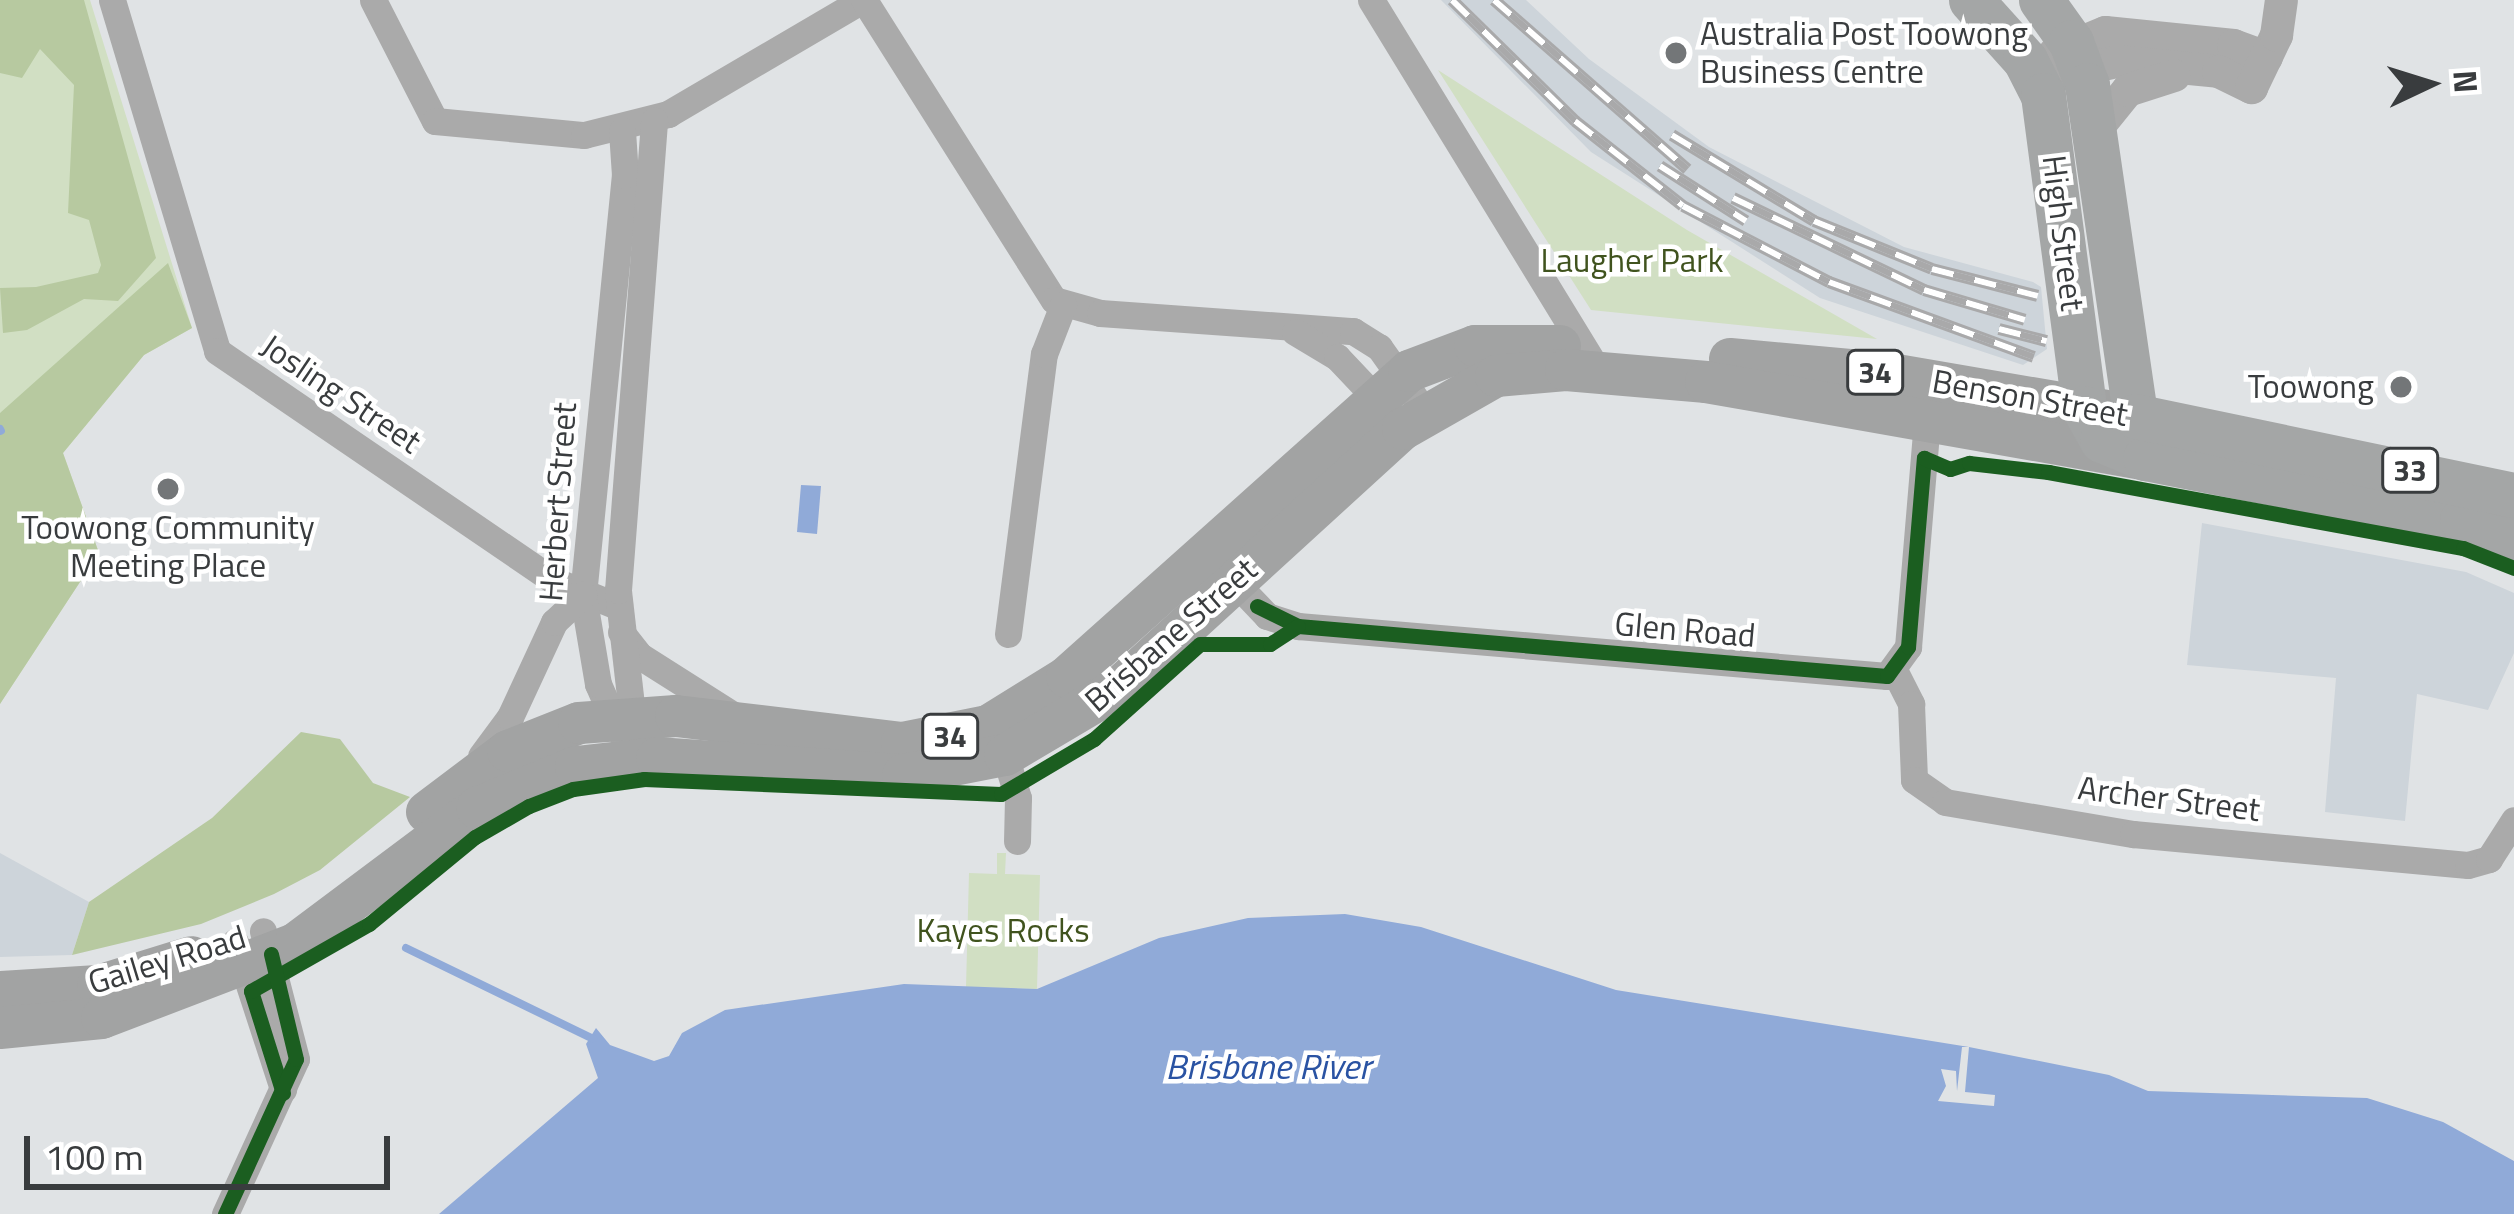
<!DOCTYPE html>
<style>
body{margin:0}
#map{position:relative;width:2514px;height:1214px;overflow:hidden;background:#e0e3e5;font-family:"Titillium Web",sans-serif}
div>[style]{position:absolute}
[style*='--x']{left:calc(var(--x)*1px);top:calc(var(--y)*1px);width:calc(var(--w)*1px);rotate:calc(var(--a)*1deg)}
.built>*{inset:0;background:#cdd4da}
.green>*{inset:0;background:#d1dfc3}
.forest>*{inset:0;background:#b7c9a0}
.water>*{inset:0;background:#90aad8}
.pier>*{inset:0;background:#e0e3e5}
.stream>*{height:8px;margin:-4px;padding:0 4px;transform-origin:4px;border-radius:4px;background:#90aad8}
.minor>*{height:27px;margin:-13.5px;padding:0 13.5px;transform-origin:13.5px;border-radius:13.5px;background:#aaa}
.tertiary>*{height:33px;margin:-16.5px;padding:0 16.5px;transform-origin:16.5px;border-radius:16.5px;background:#aaa}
.primary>*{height:42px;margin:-21px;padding:0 21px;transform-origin:21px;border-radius:21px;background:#a2a3a3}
.trunk>*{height:45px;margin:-22.5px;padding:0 22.5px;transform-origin:22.5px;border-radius:22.5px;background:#a4a6a6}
.rail>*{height:12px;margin-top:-6px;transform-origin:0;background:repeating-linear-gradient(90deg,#fff 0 22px,#a9a9aa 0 44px);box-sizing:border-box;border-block:3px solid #a9a9aa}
.cycleway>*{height:15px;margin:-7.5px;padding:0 7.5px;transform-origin:7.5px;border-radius:7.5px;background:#1b5e20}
.dots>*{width:33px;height:33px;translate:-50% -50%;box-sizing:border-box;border:6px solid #fff;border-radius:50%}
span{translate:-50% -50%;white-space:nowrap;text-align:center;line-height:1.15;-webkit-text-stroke:9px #fff;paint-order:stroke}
.shield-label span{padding:3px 9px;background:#fff;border:3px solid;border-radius:9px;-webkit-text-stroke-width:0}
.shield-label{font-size:30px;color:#393c3e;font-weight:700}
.poi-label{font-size:33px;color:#393c3e}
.left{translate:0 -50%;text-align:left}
.right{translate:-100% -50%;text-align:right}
.street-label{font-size:33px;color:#393c3e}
.park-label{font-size:33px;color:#40531e}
.water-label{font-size:36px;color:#2a53a3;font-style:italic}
.north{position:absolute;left:2370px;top:24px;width:120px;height:120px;-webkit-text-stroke:9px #fff;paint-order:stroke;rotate:86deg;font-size:33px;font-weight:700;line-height:48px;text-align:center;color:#393c3e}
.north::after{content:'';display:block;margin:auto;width:42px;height:54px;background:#393c3e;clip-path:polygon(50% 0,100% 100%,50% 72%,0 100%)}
.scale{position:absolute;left:24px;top:1136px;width:366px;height:54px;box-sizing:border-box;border:6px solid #393c3e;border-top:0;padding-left:15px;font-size:36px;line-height:42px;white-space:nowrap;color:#393c3e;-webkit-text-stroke:9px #fff;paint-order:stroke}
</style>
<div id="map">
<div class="built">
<i style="clip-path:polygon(1441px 0,1526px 0,1589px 59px,1709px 147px,1904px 247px,2033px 282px,2041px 287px,2047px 349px,2023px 365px,1820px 298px,1591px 152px)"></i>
<i style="clip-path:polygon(2202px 523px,2466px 572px,2514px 593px,2514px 653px,2488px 710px,2417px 694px,2405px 821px,2325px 812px,2336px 678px,2187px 665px)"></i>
<i style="clip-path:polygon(0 853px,89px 902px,72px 955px,0 957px)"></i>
</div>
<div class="green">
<i style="clip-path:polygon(0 0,90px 0,192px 328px,144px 355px,63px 453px,99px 553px,0 704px)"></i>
<i style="clip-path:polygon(1438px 70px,1687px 230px,1877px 339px,1591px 310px)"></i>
<i style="clip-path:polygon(997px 853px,1006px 853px,1005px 874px,1040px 875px,1037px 989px,966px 987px,969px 873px,997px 874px)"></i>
</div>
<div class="forest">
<i style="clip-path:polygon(0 0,84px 0,156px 258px,118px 301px,84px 299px,27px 330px,3px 333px,0 288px,36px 287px,98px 273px,101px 265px,89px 220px,68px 213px,74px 85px,40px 49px,22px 78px,0 73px)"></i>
<i style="clip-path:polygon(168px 263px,192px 328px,144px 355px,63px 453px,99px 553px,0 704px,0 413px)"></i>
<i style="clip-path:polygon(301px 732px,340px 739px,373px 783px,410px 797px,320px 870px,274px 894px,201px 924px,72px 955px,89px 902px,212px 818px)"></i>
</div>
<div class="water">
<i style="clip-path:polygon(801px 485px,821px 486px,817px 534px,797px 532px)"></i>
<i style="clip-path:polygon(1345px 914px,1421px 927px,1616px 990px,1969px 1047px,2109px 1075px,2148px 1091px,2367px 1098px,2443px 1122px,2514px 1161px,2514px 1214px,439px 1214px,598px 1078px,586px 1044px,596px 1028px,610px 1045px,654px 1061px,669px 1056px,682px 1033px,725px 1010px,904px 984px,1037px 989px,1159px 938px,1248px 918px)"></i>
</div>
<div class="pier">
<i style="clip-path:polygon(1962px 1047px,1969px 1047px,1965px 1092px,1995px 1095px,1994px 1106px,1938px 1101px,1946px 1086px,1941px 1069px,1956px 1071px,1957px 1091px)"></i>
</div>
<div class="stream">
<i style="--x:0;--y:429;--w:2;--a:63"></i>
<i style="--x:406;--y:948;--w:208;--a:25.9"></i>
</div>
<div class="minor">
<i style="--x:112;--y:0;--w:366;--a:73.3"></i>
<i style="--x:217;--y:351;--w:407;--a:34.3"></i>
<i style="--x:553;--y:580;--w:69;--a:22.1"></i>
<i style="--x:373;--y:0;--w:136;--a:62.9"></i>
<i style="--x:435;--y:121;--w:150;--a:5.4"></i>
<i style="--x:584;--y:135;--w:87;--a:-14"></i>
<i style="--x:668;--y:114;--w:225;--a:-30.4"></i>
<i style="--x:864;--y:0;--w:355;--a:57.7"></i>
<i style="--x:1054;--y:300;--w:48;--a:15.8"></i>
<i style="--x:1100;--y:313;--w:254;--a:4.1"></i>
<i style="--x:1353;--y:331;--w:31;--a:32"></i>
<i style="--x:1379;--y:347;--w:80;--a:54.7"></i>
<i style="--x:1371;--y:0;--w:438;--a:58.5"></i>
<i style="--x:1295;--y:332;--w:49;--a:30.8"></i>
<i style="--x:1337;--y:357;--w:74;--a:46.6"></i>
<i style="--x:1225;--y:572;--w:61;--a:46.3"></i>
<i style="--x:1267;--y:616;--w:33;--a:18"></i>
<i style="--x:1298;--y:626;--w:591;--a:4.85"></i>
<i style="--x:1887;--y:676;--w:36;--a:-54"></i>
<i style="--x:1908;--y:647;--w:227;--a:-85.2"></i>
<i style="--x:621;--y:632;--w:31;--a:52"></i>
<i style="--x:640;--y:656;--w:110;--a:32.4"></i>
<i style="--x:1008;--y:634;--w:282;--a:-82.7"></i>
<i style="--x:1044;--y:354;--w:53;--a:-68.8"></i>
<i style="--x:1895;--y:672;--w:36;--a:63"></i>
<i style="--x:1911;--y:704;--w:76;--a:87.7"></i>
<i style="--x:1914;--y:780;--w:38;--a:35"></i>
<i style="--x:1945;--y:802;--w:191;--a:9.7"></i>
<i style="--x:2133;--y:834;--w:336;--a:5.3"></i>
<i style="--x:2468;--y:865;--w:22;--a:-16"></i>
<i style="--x:2489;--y:859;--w:46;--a:-57.3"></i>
<i style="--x:618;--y:730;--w:50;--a:-113.5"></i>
<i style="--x:598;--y:684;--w:90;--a:-99.6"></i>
<i style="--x:583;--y:595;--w:422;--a:-84.3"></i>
<i style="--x:625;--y:175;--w:44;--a:-93.9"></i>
<i style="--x:634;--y:731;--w:142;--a:-96.5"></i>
<i style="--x:618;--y:590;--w:471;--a:-85.6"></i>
<i style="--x:1005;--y:755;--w:45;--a:73.2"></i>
<i style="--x:1018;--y:798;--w:43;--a:91.3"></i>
<i style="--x:481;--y:756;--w:49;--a:-53.4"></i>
<i style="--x:510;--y:717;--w:105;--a:-65.1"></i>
<i style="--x:554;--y:622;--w:40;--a:-43"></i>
<i style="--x:235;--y:942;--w:155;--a:71.9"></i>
<i style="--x:225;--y:1214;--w:170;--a:-65.4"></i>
<i style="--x:296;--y:1059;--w:132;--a:-104.5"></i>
</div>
<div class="tertiary">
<i style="--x:2054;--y:53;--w:55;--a:-22.4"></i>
<i style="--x:2105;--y:32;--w:129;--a:5.8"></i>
<i style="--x:2233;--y:45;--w:35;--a:20"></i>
<i style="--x:2059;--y:74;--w:58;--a:-12.8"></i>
<i style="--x:2116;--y:61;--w:102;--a:5.6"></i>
<i style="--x:2218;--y:71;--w:37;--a:26"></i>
<i style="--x:2251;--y:87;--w:58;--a:-64.3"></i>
<i style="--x:2276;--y:35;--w:35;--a:-82"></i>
<i style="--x:2093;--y:132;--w:54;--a:-51"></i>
<i style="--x:2127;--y:90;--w:49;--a:-17.7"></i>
</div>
<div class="primary">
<i style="--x:1730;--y:359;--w:156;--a:5.2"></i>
<i style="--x:1885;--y:373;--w:231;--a:9.7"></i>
<i style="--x:427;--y:812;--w:101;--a:-37"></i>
<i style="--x:508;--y:751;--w:76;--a:-21.5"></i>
<i style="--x:579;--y:723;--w:97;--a:-4.1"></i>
<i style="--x:676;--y:716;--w:228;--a:6.8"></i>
<i style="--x:902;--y:743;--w:88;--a:-11.2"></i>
<i style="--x:988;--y:726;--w:93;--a:-31.8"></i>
<i style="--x:1067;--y:677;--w:459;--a:-41.8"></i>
<i style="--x:1409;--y:371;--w:71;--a:-20.7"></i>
<i style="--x:1475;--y:346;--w:85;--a:0"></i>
<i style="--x:0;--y:992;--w:98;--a:-3.5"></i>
<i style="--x:98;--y:986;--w:98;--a:-17.1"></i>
<i style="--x:0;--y:1028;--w:102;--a:-5.6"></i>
<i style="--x:102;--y:1018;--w:207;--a:-21"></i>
<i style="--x:295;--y:944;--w:227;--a:-36.8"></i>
<i style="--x:477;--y:808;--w:107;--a:-22.5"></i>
<i style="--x:576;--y:767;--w:81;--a:-6.3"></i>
<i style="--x:657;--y:758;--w:247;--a:4"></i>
<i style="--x:903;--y:775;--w:104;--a:-11.1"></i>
<i style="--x:1005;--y:755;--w:134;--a:-30.6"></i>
<i style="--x:1120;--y:687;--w:383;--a:-42.4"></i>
<i style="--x:1403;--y:429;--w:107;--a:-29.7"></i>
<i style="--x:1496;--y:376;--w:70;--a:-4.9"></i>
<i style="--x:1566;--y:370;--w:141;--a:4.9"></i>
<i style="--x:1706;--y:382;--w:439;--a:10"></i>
</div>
<div class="trunk">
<i style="--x:1971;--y:0;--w:81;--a:48"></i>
<i style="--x:2025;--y:60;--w:39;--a:63"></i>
<i style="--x:2043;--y:95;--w:316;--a:82.5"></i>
<i style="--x:2084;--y:408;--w:37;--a:61"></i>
<i style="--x:2102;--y:440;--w:47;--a:22.7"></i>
<i style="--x:2145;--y:458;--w:323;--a:11.1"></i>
<i style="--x:2462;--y:520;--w:56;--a:22.9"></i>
<i style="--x:2041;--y:0;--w:52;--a:54.5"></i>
<i style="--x:2071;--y:42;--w:46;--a:69.6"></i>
<i style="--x:2087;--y:85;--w:334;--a:81.7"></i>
<i style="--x:2135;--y:416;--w:387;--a:11.8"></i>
</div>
<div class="rail">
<i style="--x:1452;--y:0;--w:173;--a:44.5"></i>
<i style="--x:1575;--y:121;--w:137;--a:38.2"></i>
<i style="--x:1683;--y:206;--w:165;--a:27.5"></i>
<i style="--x:1829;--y:282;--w:218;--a:20.1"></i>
<i style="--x:1494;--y:0;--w:257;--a:41.2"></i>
<i style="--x:1672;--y:135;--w:166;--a:31.2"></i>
<i style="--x:1814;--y:221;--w:127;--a:22.1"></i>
<i style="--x:1932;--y:269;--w:109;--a:14.3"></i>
<i style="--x:1660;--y:166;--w:102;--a:32.6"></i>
<i style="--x:1733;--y:198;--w:212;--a:25.7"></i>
<i style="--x:1924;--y:290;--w:105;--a:16.5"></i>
<i style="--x:1999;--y:329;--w:49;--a:14.3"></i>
</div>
<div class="cycleway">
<i style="--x:1257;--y:606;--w:46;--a:26"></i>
<i style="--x:1298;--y:626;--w:591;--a:4.85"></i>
<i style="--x:1887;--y:676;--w:36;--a:-54"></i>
<i style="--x:1908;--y:647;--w:190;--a:-85.2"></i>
<i style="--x:1924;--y:458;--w:28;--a:23"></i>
<i style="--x:1950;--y:469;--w:20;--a:-18"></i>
<i style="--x:1969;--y:463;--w:80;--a:6.5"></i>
<i style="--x:2048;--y:472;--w:422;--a:10.4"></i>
<i style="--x:2463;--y:548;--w:55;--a:21.4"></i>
<i style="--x:283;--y:1093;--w:107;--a:-107.4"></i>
<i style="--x:251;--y:991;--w:136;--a:-29.6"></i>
<i style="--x:369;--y:924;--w:137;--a:-39.4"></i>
<i style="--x:475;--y:837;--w:62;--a:-29.9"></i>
<i style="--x:529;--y:806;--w:47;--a:-21.1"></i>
<i style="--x:573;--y:789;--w:72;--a:-8"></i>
<i style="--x:644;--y:779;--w:357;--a:2.4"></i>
<i style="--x:1001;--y:794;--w:108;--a:-30.6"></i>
<i style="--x:1094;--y:739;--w:142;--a:-41.9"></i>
<i style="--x:1200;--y:644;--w:70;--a:0"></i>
<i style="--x:1270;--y:644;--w:33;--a:-33"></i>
<i style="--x:225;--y:1214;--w:170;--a:-65.4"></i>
<i style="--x:296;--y:1059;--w:108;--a:-103.4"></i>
</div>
<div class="dots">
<i style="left:1676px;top:53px;background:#737678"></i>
<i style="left:2401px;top:387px;background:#737678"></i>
<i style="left:168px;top:489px;background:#737678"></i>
</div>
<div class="shield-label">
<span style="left:1875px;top:372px">34</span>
<span style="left:2410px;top:470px">33</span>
<span style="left:950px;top:736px">34</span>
</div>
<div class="poi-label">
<span class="left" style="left:1700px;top:53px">Australia Post Toowong<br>Business Centre</span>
<span class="right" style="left:2374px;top:387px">Toowong</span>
<span style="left:168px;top:547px">Toowong Community<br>Meeting Place</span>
</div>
<div class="street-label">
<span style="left:2063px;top:233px;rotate:83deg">High Street</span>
<span style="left:341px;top:394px;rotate:34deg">Josling Street</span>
<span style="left:2030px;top:398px;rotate:10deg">Benson Street</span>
<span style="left:558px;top:502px;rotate:-86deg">Herbert Street</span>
<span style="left:1685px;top:630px;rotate:5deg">Glen Road</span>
<span style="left:1171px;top:635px;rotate:-41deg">Brisbane Street</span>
<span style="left:2169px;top:799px;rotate:7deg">Archer Street</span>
<span style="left:167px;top:960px;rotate:-17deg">Gailey Road</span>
</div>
<div class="park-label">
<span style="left:1632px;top:261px">Laugher Park</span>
<span style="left:1003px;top:931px">Kayes Rocks</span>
</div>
<div class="water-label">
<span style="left:1268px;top:1066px">Brisbane River</span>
</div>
<div class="north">N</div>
<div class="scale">100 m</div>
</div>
